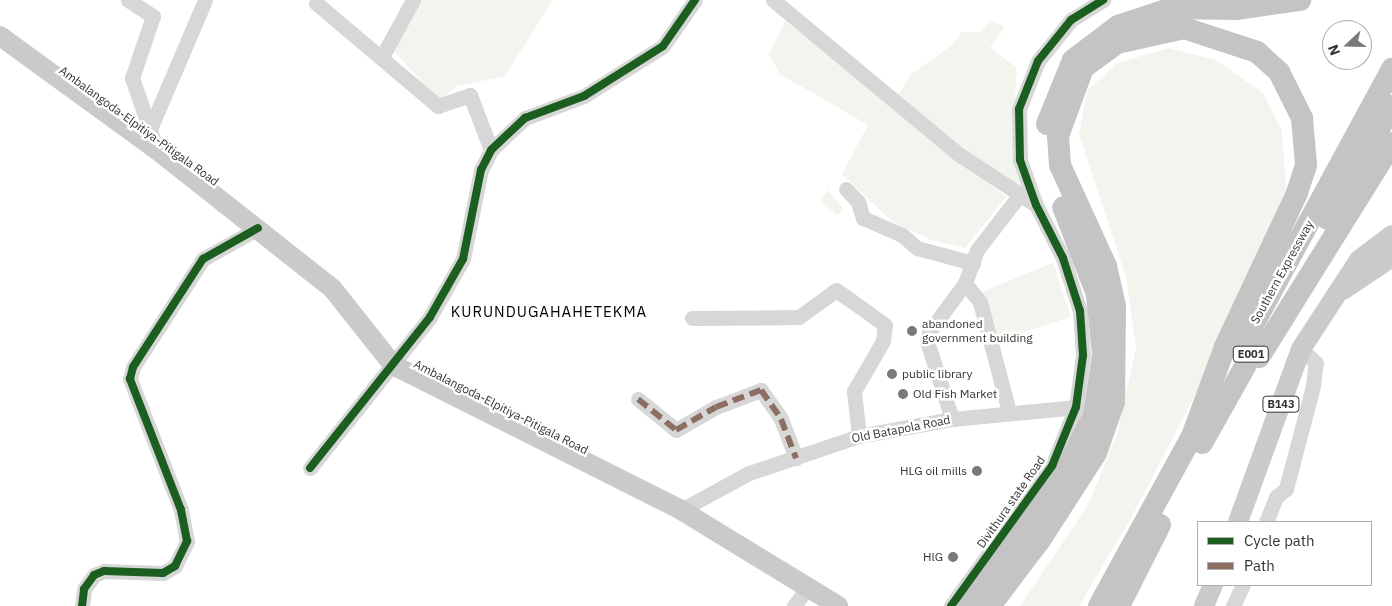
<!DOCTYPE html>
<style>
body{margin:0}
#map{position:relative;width:1392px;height:606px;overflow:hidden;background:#fff;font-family:"IBM Plex Sans",sans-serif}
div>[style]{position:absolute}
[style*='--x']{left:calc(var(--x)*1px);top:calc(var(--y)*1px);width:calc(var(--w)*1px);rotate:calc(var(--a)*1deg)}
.green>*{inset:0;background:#f1f5ed}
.minor>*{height:15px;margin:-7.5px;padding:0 7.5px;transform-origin:7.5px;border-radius:7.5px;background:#d7d7d7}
.major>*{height:20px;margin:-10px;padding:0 10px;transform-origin:10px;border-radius:10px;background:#cacaca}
.highway>*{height:22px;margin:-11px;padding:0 11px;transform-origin:11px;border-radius:11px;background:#c4c4c4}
.quiet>*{height:6px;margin-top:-3px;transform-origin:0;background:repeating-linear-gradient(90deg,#8d6e63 0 12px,transparent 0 18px)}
.cycleway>*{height:8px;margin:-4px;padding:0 4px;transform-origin:4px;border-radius:4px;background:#1b5e20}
.dots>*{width:14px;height:14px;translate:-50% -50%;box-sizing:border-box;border:2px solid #fff;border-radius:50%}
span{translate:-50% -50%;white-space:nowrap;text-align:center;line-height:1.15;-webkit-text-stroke:5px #fff;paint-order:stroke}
.shield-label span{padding:1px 4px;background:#fff;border:1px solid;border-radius:4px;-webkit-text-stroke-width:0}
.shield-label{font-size:11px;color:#333;font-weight:700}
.street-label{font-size:12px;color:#333}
.poi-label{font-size:12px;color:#333}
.left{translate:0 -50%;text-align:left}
.right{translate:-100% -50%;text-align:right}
.quarter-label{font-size:15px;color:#000;letter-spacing:1px}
.legend{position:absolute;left:1197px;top:521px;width:175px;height:65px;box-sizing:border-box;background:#fff;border:1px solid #adadad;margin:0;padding:6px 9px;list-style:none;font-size:15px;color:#333}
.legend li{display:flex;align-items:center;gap:10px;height:25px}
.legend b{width:25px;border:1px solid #adadad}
.north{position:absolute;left:1322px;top:20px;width:50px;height:50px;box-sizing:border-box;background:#fff;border:1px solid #adadad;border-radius:50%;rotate:249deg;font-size:14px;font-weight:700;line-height:20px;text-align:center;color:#333}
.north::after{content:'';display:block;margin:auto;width:18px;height:22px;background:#7a7a7a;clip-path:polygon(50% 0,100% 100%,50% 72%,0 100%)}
</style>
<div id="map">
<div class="green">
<i style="clip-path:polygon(420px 0,553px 0,505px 76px,457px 86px,439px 101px,392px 49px)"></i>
<i style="clip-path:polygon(990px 20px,1005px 27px,990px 48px,1016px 67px,1015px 125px,1036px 205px,1003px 186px,897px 97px,910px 75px,951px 46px,962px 32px,981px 32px)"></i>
<i style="clip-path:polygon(785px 21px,1006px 197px,965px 248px,931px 240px,893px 222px,842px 174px,868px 125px,780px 74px,769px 54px)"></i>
<i style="clip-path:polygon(1169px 48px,1216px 60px,1263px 93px,1282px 131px,1286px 188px,1197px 391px,1129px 522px,1079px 606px,1020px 606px,1088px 505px,1117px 434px,1136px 348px,1126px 277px,1079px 134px,1087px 91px,1117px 63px)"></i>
<i style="clip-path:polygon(828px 190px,844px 209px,837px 215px,820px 200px)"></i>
<i style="clip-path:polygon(1053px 263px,1071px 317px,995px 341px,982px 292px)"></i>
</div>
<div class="minor">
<i style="--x:128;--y:0;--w:30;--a:33"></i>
<i style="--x:153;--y:16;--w:65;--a:108.7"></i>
<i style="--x:132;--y:78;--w:76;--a:70.9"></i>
<i style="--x:773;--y:0;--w:243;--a:39.7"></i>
<i style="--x:960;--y:155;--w:91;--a:33.3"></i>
<i style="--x:316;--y:3;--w:160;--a:40.2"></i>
<i style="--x:438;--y:106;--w:34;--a:-19"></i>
<i style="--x:470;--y:95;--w:59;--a:69.1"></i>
<i style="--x:383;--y:55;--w:63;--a:-61.4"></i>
<i style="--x:150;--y:129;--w:140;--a:-66.9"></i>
<i style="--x:846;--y:189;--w:18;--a:47"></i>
<i style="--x:858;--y:202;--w:17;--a:73"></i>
<i style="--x:863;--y:218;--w:43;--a:23.6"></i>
<i style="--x:902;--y:235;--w:20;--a:41"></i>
<i style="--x:917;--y:248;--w:58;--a:15"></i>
<i style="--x:965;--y:283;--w:24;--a:52"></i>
<i style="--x:980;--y:302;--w:114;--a:75.2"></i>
<i style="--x:692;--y:318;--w:107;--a:-0.5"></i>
<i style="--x:799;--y:317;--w:46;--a:-36.1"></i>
<i style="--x:836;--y:290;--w:38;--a:35"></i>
<i style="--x:867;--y:312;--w:22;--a:36"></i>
<i style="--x:885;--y:325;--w:16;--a:97"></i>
<i style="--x:883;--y:341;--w:58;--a:120.1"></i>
<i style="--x:854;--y:391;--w:45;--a:83.7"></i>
<i style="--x:638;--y:399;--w:49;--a:39.2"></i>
<i style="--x:676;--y:430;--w:46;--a:-29.9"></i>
<i style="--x:716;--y:407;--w:48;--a:-20.7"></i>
<i style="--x:761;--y:390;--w:35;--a:55"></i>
<i style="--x:781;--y:419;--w:42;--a:69"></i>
<i style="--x:952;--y:419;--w:82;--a:-107.8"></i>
<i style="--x:927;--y:341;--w:9;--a:-77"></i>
<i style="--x:929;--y:332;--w:61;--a:-53.7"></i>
<i style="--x:965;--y:283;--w:35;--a:-70"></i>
<i style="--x:977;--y:250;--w:67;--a:-52.3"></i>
<i style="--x:310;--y:468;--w:193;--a:-51.5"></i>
<i style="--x:430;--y:317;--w:67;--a:-60.4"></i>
<i style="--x:463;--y:259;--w:91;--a:-78.6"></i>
<i style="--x:481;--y:170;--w:22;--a:-63"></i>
<i style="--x:491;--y:150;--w:47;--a:-43.3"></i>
<i style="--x:525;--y:118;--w:63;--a:-20.4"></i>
<i style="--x:584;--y:96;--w:93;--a:-32.3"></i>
<i style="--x:663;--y:46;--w:56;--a:-55.2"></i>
<i style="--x:681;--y:510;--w:77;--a:-28.6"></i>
<i style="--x:749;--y:473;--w:116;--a:-18.6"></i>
<i style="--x:859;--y:436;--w:95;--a:-10.4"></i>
<i style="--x:952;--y:419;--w:125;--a:-5.5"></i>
<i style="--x:1266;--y:522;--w:27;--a:-68"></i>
<i style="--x:1276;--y:497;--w:13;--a:-39"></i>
<i style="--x:1286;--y:489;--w:106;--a:-75.3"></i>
<i style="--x:1313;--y:386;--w:23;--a:-83"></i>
<i style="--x:1316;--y:363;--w:21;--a:-137"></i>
<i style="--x:82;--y:606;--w:17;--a:-83"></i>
<i style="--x:84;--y:589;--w:17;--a:-54"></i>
<i style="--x:94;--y:575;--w:11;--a:-22"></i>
<i style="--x:104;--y:571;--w:59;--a:1.9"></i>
<i style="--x:163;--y:573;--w:14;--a:-30"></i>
<i style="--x:175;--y:566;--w:28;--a:-64"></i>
<i style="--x:187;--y:541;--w:32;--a:-101"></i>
<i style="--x:181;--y:510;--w:141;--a:-111.3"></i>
<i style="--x:130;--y:379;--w:12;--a:-76"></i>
<i style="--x:133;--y:367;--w:129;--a:-57.1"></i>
<i style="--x:203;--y:259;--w:63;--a:-29.4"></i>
<i style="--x:794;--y:606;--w:22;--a:-54"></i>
<i style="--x:951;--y:606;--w:173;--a:-54.2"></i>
<i style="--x:1052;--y:466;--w:64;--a:-67.9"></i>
<i style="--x:1076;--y:407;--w:52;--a:-82.3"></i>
<i style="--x:1083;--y:355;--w:44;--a:-93.9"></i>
<i style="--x:1080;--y:311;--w:56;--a:-107.8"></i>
<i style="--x:1063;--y:258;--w:59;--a:-117"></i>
<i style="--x:1036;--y:205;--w:48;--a:-109.6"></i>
<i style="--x:1020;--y:160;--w:51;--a:-91.1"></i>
<i style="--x:1019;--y:109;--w:52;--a:-68.4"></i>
<i style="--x:1038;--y:61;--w:53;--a:-51.2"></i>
<i style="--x:1071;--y:20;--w:38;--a:-32"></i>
<i style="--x:1233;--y:606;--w:23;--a:-65"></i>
</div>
<div class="major">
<i style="--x:0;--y:36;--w:194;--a:36"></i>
<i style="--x:157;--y:150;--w:223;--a:38.3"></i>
<i style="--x:332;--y:288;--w:98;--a:51.6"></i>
<i style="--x:393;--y:365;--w:322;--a:26.7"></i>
<i style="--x:681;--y:510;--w:184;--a:31.4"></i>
<i style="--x:1343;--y:290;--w:59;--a:-34"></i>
<i style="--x:1238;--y:522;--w:184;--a:-70"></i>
<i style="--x:1301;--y:349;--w:106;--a:-56.9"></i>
<i style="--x:1359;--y:260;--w:41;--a:-37.1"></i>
<i style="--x:1204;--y:606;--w:23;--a:-67"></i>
</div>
<div class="highway">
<i style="--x:1047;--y:124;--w:69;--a:-67.9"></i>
<i style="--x:1073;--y:60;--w:56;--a:-37.1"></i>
<i style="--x:1118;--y:26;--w:57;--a:-18.4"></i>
<i style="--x:1172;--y:8;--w:64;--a:0.9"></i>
<i style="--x:1236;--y:9;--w:65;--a:-8"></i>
<i style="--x:1328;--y:219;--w:130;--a:-60.5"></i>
<i style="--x:1240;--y:349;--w:319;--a:-61.5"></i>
<i style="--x:1259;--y:357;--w:252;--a:-58.1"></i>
<i style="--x:1202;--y:443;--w:120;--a:-60.7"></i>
<i style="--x:969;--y:606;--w:163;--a:-54.3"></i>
<i style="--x:1064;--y:474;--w:66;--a:-63"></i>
<i style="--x:1094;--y:415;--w:62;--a:-81.6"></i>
<i style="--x:1103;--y:354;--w:60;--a:-95.7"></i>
<i style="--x:1097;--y:294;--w:93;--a:-111.3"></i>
<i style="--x:990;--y:606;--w:83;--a:-52.9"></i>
<i style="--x:1040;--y:540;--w:103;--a:-57.2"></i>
<i style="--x:1096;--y:453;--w:54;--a:-70.6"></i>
<i style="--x:1114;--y:402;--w:96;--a:-89.4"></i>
<i style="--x:1115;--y:306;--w:41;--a:-102.7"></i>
<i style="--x:1106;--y:266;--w:111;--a:-114.5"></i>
<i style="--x:1060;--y:165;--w:29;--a:-94"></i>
<i style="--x:1058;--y:136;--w:72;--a:-69.8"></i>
<i style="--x:1083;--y:68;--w:42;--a:-36.3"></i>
<i style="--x:1117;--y:43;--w:69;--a:-12.6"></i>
<i style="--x:1184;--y:28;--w:77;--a:18.2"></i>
<i style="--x:1257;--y:52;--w:30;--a:42"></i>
<i style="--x:1279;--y:72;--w:51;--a:63.4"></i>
<i style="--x:1302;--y:118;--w:47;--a:85.1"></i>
<i style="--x:1306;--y:165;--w:29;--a:108"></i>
<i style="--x:1297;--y:193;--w:170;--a:115.1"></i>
<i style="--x:1225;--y:347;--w:95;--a:110.3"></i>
<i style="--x:1099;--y:606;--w:209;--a:-61.3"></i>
<i style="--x:1119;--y:606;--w:91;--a:-63.2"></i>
</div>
<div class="quiet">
<i style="--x:638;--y:399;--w:49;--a:39.2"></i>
<i style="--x:676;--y:430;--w:46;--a:-29.9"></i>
<i style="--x:716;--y:407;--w:48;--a:-20.7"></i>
<i style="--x:761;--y:390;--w:35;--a:55"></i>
<i style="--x:781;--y:419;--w:42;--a:69"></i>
</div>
<div class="cycleway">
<i style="--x:310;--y:468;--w:193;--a:-51.5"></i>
<i style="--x:430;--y:317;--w:67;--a:-60.4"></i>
<i style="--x:463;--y:259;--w:91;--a:-78.6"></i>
<i style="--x:481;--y:170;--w:22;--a:-63"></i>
<i style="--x:491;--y:150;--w:47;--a:-43.3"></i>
<i style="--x:525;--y:118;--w:63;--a:-20.4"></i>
<i style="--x:584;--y:96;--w:93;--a:-32.3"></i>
<i style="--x:663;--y:46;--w:56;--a:-55.2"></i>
<i style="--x:82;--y:606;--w:17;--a:-83"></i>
<i style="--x:84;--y:589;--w:17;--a:-54"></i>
<i style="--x:94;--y:575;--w:11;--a:-22"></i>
<i style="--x:104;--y:571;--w:59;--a:1.9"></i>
<i style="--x:163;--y:573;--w:14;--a:-30"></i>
<i style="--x:175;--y:566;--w:28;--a:-64"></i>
<i style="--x:187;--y:541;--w:32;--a:-101"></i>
<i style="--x:181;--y:510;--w:141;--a:-111.3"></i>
<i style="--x:130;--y:379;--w:12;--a:-76"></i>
<i style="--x:133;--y:367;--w:129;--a:-57.1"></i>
<i style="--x:203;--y:259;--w:63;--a:-29.4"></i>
<i style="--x:951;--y:606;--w:173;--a:-54.2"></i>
<i style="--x:1052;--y:466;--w:64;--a:-67.9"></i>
<i style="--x:1076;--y:407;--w:52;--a:-82.3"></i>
<i style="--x:1083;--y:355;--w:44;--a:-93.9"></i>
<i style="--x:1080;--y:311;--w:56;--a:-107.8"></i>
<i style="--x:1063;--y:258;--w:59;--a:-117"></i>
<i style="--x:1036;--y:205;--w:48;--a:-109.6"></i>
<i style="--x:1020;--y:160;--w:51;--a:-91.1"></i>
<i style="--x:1019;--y:109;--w:52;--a:-68.4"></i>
<i style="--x:1038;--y:61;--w:53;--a:-51.2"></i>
<i style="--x:1071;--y:20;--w:38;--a:-32"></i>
</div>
<div class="dots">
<i style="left:912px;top:331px;background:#7a7a7a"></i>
<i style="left:892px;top:374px;background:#7a7a7a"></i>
<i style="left:903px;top:394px;background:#7a7a7a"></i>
<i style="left:977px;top:471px;background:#7a7a7a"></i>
<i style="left:953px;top:557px;background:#7a7a7a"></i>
</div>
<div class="shield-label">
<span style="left:1251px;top:354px">E001</span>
<span style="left:1281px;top:404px">B143</span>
</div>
<div class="street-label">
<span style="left:139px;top:126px;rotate:36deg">Ambalangoda-Elpitiya-Pitigala Road</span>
<span style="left:1282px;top:272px;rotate:-61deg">Southern Expressway</span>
<span style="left:501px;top:407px;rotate:27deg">Ambalangoda-Elpitiya-Pitigala Road</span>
<span style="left:901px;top:429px;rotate:-11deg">Old Batapola Road</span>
<span style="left:1011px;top:502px;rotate:-55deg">Divithura state Road</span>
</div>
<div class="poi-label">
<span class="left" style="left:922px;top:331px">abandoned<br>government building</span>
<span class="left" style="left:902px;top:374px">public library</span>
<span class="left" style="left:913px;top:394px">Old Fish Market</span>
<span class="right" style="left:967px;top:471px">HLG oil mills</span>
<span class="right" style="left:943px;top:557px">HlG</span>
</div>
<div class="quarter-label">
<span style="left:549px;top:312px">KURUNDUGAHAHETEKMA</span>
</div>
<ul class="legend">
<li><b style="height:6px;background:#1b5e20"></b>Cycle path</li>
<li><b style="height:6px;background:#8d6e63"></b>Path</li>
</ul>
<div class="north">N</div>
</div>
